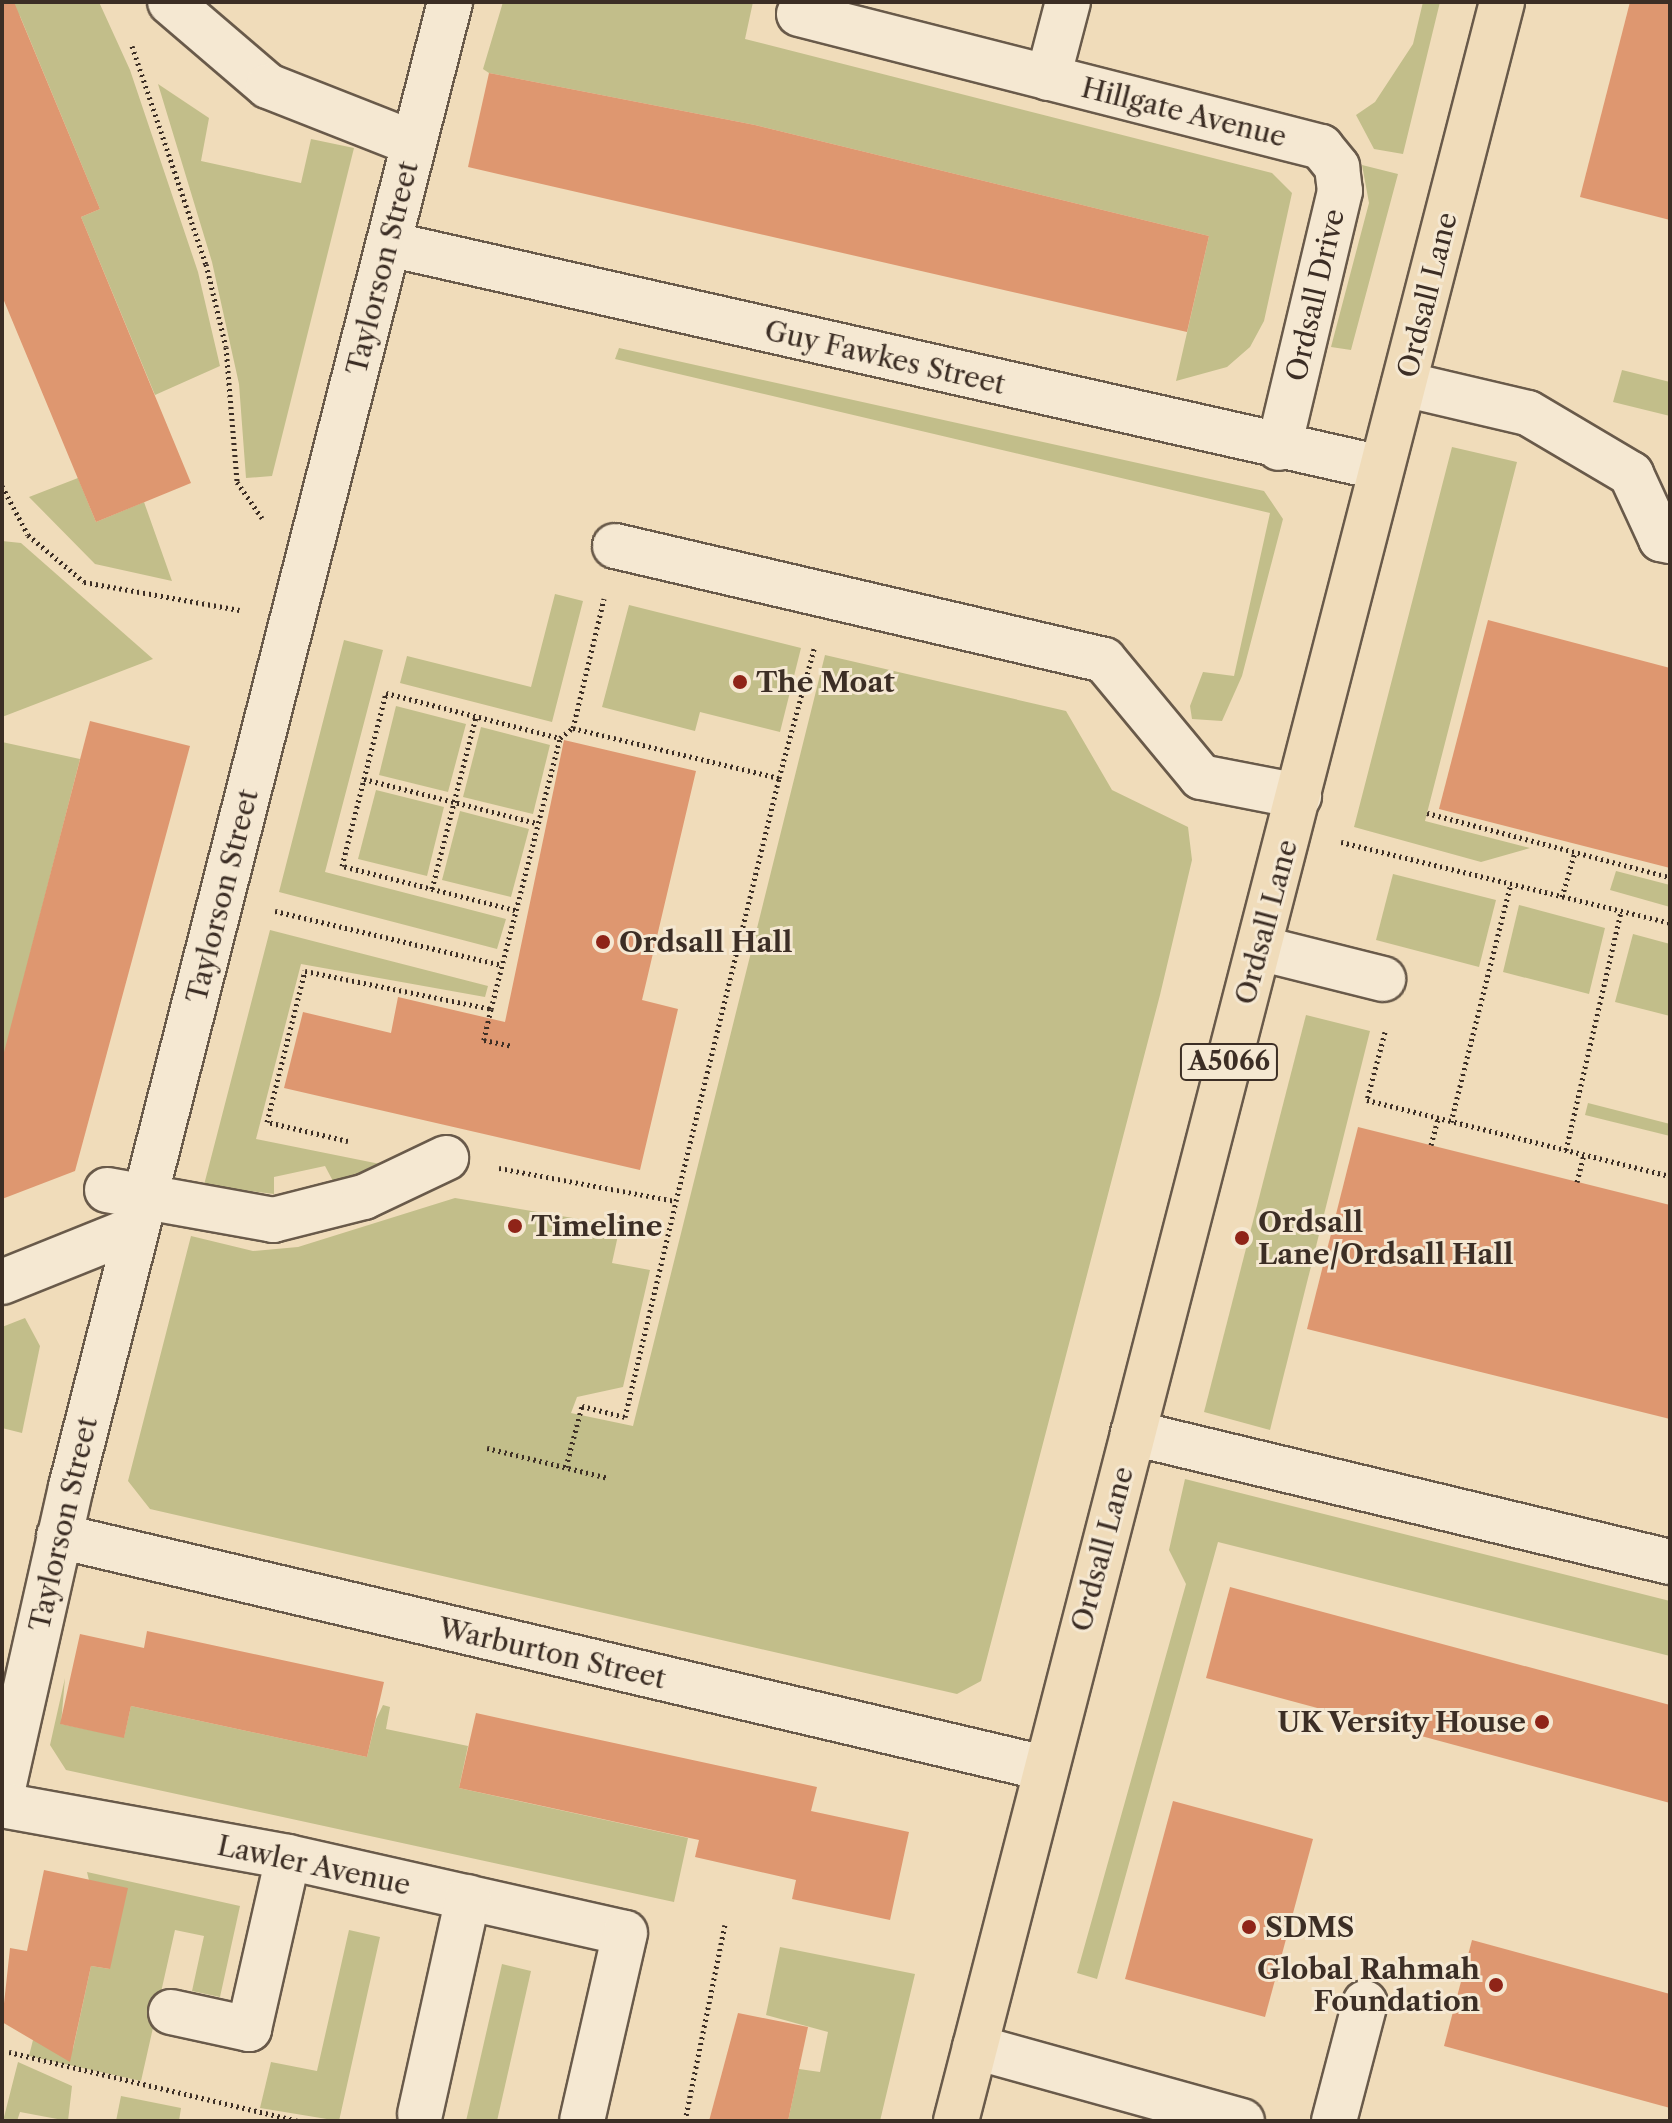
<!DOCTYPE html>
<style>
body{margin:0}
#map{position:relative;width:1672px;height:2123px;overflow:hidden;background:#f0dcba;font-family:"Libre Caslon Text",serif}
div>[style]{position:absolute}
[style*='--x']{left:calc(var(--x)*1px);top:calc(var(--y)*1px);width:calc(var(--w)*1px);rotate:calc(var(--a)*1deg)}
.green>*{inset:0;background:#c2be8a}
.building>*{inset:0;background:#de9770}
.path>*{height:5px;margin-top:-2.5px;transform-origin:0;background:repeating-linear-gradient(90deg,#3c2e25 0 2px,transparent 0 6px)}
.roads{filter:drop-shadow(2px 0 #695a4a) drop-shadow(-2px 0 #695a4a) drop-shadow(0 2px #695a4a) drop-shadow(0 -2px #695a4a)}
.minor>*{height:44px;margin:-22px;padding:0 22px;transform-origin:22px;border-radius:22px;background:#f5e8d2}
.major>*{height:44px;margin:-22px;padding:0 22px;transform-origin:22px;border-radius:22px;background:#f0dcba}
.dots>*{width:22px;height:22px;translate:-50% -50%;box-sizing:border-box;border:4px solid #f5e8d2;border-radius:50%}
span{translate:-50% -50%;white-space:nowrap;text-align:center;line-height:1.15;-webkit-text-stroke:6px #f5e8d2;paint-order:stroke}
.shield-label span{padding:2px 6px;background:#f5e8d2;border:2px solid;border-radius:6px;-webkit-text-stroke-width:0}
.shield-label{font-size:26px;color:#3c2e25;font-weight:700}
.street-label{font-size:28px;color:#3c2e25}
.poi-label{font-size:28px;color:#3c2e25;font-weight:700}
.left{translate:0 -50%;text-align:left}
.right{translate:-100% -50%;text-align:right}
.frame{position:absolute;inset:0;border:4px solid #3c2e25;pointer-events:none}
</style>
<div id="map">
<div class="green">
<i style="clip-path:polygon(2px 2px,99px 2px,130px 70px,198px 272px,220px 366px,155px 395px,81px 217px,100px 209px,20px 16px)"></i>
<i style="clip-path:polygon(503px 2px,753px 2px,745px 39px,1272px 173px,1292px 193px,1264px 321px,1250px 347px,1227px 367px,1176px 381px,1209px 236px,755px 125px,489px 73px,483px 69px)"></i>
<i style="clip-path:polygon(1423px 2px,1440px 2px,1403px 154px,1374px 149px,1356px 115px,1375px 102px,1413px 44px)"></i>
<i style="clip-path:polygon(158px 84px,209px 118px,201px 161px,301px 183px,311px 139px,354px 148px,272px 476px,246px 478px,239px 384px,212px 262px)"></i>
<i style="clip-path:polygon(1362px 165px,1398px 174px,1351px 350px,1331px 347px,1369px 203px)"></i>
<i style="clip-path:polygon(619px 348px,1264px 491px,1283px 519px,1242px 676px,1222px 721px,1192px 719px,1190px 706px,1203px 672px,1234px 676px,1270px 513px,615px 359px)"></i>
<i style="clip-path:polygon(1622px 370px,1670px 382px,1670px 416px,1613px 402px)"></i>
<i style="clip-path:polygon(1452px 447px,1517px 462px,1425px 821px,1530px 848px,1481px 862px,1354px 827px)"></i>
<i style="clip-path:polygon(78px 478px,96px 522px,144px 502px,172px 581px,95px 564px,29px 497px)"></i>
<i style="clip-path:polygon(2px 541px,21px 543px,153px 659px,2px 717px)"></i>
<i style="clip-path:polygon(555px 594px,583px 601px,552px 722px,400px 683px,407px 656px,531px 687px)"></i>
<i style="clip-path:polygon(629px 605px,801px 648px,780px 732px,700px 712px,695px 731px,602px 707px)"></i>
<i style="clip-path:polygon(344px 640px,383px 650px,325px 872px,506px 919px,497px 949px,279px 892px)"></i>
<i style="clip-path:polygon(825px 655px,1066px 711px,1112px 790px,1188px 827px,1192px 860px,1160px 995px,981px 1681px,957px 1694px,150px 1509px,128px 1481px,191px 1236px,253px 1251px,298px 1247px,455px 1198px,620px 1226px,612px 1263px,650px 1270px,623px 1387px,577px 1397px,571px 1413px,633px 1426px)"></i>
<i style="clip-path:polygon(396px 706px,466px 724px,448px 792px,379px 775px)"></i>
<i style="clip-path:polygon(481px 727px,550px 745px,533px 814px,463px 797px)"></i>
<i style="clip-path:polygon(2px 742px,80px 759px,2px 1064px)"></i>
<i style="clip-path:polygon(376px 790px,444px 807px,427px 876px,358px 859px)"></i>
<i style="clip-path:polygon(460px 811px,529px 829px,511px 897px,442px 880px)"></i>
<i style="clip-path:polygon(1616px 871px,1670px 885px,1670px 907px,1610px 890px)"></i>
<i style="clip-path:polygon(1393px 874px,1496px 900px,1479px 967px,1376px 940px)"></i>
<i style="clip-path:polygon(1519px 905px,1605px 928px,1589px 994px,1503px 972px)"></i>
<i style="clip-path:polygon(270px 930px,488px 986px,485px 997px,301px 964px,256px 1139px,380px 1164px,334px 1183px,325px 1166px,274px 1177px,274px 1194px,204px 1185px)"></i>
<i style="clip-path:polygon(1633px 934px,1670px 944px,1670px 1016px,1615px 1002px)"></i>
<i style="clip-path:polygon(1306px 1015px,1370px 1031px,1270px 1430px,1204px 1412px)"></i>
<i style="clip-path:polygon(1588px 1103px,1670px 1124px,1670px 1136px,1585px 1115px)"></i>
<i style="clip-path:polygon(25px 1318px,40px 1346px,22px 1433px,2px 1428px,2px 1327px)"></i>
<i style="clip-path:polygon(1185px 1479px,1670px 1601px,1670px 1656px,1218px 1542px,1097px 1979px,1077px 1973px,1186px 1584px,1169px 1550px)"></i>
<i style="clip-path:polygon(65px 1678px,61px 1724px,124px 1737px,131px 1706px,367px 1757px,376px 1719px,383px 1705px,390px 1707px,386px 1729px,468px 1746px,459px 1788px,688px 1838px,674px 1902px,66px 1770px,50px 1745px)"></i>
<i style="clip-path:polygon(87px 1872px,240px 1906px,220px 1997px,192px 1991px,204px 1936px,175px 1930px,141px 2081px,29px 2056px,33px 2040px,73px 2049px,91px 1966px,110px 1969px)"></i>
<i style="clip-path:polygon(349px 1930px,380px 1937px,339px 2121px,260px 2108px,271px 2062px,317px 2071px)"></i>
<i style="clip-path:polygon(780px 1947px,915px 1974px,880px 2121px,788px 2121px,799px 2069px,820px 2072px,828px 2032px,766px 2015px)"></i>
<i style="clip-path:polygon(502px 1964px,531px 1971px,497px 2121px,466px 2121px)"></i>
<i style="clip-path:polygon(18px 2062px,72px 2086px,68px 2121px,20px 2112px,17px 2121px,3px 2121px)"></i>
<i style="clip-path:polygon(121px 2096px,181px 2108px,179px 2121px,116px 2121px)"></i>
</div>
<div class="building">
<i style="clip-path:polygon(2px 2px,14px 2px,100px 209px,81px 217px,191px 483px,96px 522px,2px 296px)"></i>
<i style="clip-path:polygon(1630px 2px,1670px 2px,1670px 220px,1580px 197px)"></i>
<i style="clip-path:polygon(489px 73px,755px 125px,1209px 236px,1187px 332px,468px 167px)"></i>
<i style="clip-path:polygon(1488px 620px,1670px 668px,1670px 868px,1439px 809px)"></i>
<i style="clip-path:polygon(90px 721px,190px 746px,75px 1171px,2px 1199px,2px 1060px)"></i>
<i style="clip-path:polygon(564px 740px,696px 771px,642px 1000px,678px 1009px,640px 1170px,284px 1088px,303px 1012px,391px 1033px,398px 997px,505px 1022px)"></i>
<i style="clip-path:polygon(1358px 1127px,1670px 1205px,1670px 1419px,1307px 1329px)"></i>
<i style="clip-path:polygon(1230px 1587px,1670px 1705px,1670px 1803px,1206px 1678px)"></i>
<i style="clip-path:polygon(147px 1631px,384px 1682px,367px 1757px,131px 1706px,124px 1738px,60px 1724px,80px 1634px,144px 1648px)"></i>
<i style="clip-path:polygon(476px 1713px,817px 1787px,811px 1811px,909px 1832px,890px 1920px,792px 1899px,796px 1880px,695px 1857px,699px 1840px,459px 1788px)"></i>
<i style="clip-path:polygon(1173px 1801px,1313px 1839px,1265px 2017px,1125px 1979px)"></i>
<i style="clip-path:polygon(44px 1870px,128px 1888px,110px 1969px,91px 1966px,70px 2062px,2px 2022px,10px 1948px,27px 1951px)"></i>
<i style="clip-path:polygon(1472px 1940px,1670px 1994px,1670px 2108px,1444px 2046px)"></i>
<i style="clip-path:polygon(738px 2013px,808px 2027px,788px 2121px,709px 2121px)"></i>
</div>
<div class="path">
<i style="--x:132;--y:46;--w:230;--a:71.3"></i>
<i style="--x:206;--y:264;--w:85;--a:76.5"></i>
<i style="--x:226;--y:347;--w:135;--a:85.3"></i>
<i style="--x:237;--y:482;--w:44;--a:55.2"></i>
<i style="--x:2;--y:486;--w:55;--a:62"></i>
<i style="--x:28;--y:535;--w:73;--a:40"></i>
<i style="--x:84;--y:582;--w:158;--a:10.2"></i>
<i style="--x:779;--y:778;--w:134;--a:-74.8"></i>
<i style="--x:364;--y:779;--w:179;--a:14.3"></i>
<i style="--x:1427;--y:813;--w:251;--a:14.8"></i>
<i style="--x:1341;--y:842;--w:339;--a:13.8"></i>
<i style="--x:432;--y:889;--w:179;--a:-75.7"></i>
<i style="--x:1562;--y:897;--w:47;--a:-73.9"></i>
<i style="--x:515;--y:910;--w:179;--a:-165.7"></i>
<i style="--x:342;--y:866;--w:90;--a:-75.8"></i>
<i style="--x:364;--y:779;--w:89;--a:-75.7"></i>
<i style="--x:386;--y:693;--w:180;--a:14.5"></i>
<i style="--x:275;--y:911;--w:233;--a:13.4"></i>
<i style="--x:491;--y:1009;--w:32;--a:103"></i>
<i style="--x:484;--y:1040;--w:29;--a:12"></i>
<i style="--x:1385;--y:1032;--w:70;--a:104.8"></i>
<i style="--x:1367;--y:1100;--w:312;--a:14.1"></i>
<i style="--x:1451;--y:1122;--w:245;--a:-75.9"></i>
<i style="--x:348;--y:1141;--w:83;--a:-166.8"></i>
<i style="--x:267;--y:1122;--w:156;--a:-75.9"></i>
<i style="--x:305;--y:971;--w:190;--a:11.5"></i>
<i style="--x:491;--y:1009;--w:280;--a:-75.7"></i>
<i style="--x:560;--y:738;--w:16;--a:-38"></i>
<i style="--x:573;--y:728;--w:133;--a:-76.5"></i>
<i style="--x:1431;--y:1145;--w:28;--a:-75"></i>
<i style="--x:1566;--y:1150;--w:245;--a:-77"></i>
<i style="--x:499;--y:1168;--w:180;--a:10.6"></i>
<i style="--x:676;--y:1201;--w:435;--a:-76.3"></i>
<i style="--x:779;--y:778;--w:212;--a:-166.4"></i>
<i style="--x:1577;--y:1182;--w:29;--a:-76"></i>
<i style="--x:487;--y:1448;--w:125;--a:13.9"></i>
<i style="--x:566;--y:1467;--w:63;--a:-75.3"></i>
<i style="--x:582;--y:1406;--w:44;--a:14.3"></i>
<i style="--x:625;--y:1417;--w:222;--a:-76.7"></i>
<i style="--x:9;--y:2052;--w:297;--a:13.4"></i>
<i style="--x:685;--y:2121;--w:200;--a:-78.5"></i>
</div>
<div class="roads">
<div class="minor">
<i style="--x:170;--y:2;--w:129;--a:40.6"></i>
<i style="--x:268;--y:86;--w:156;--a:21.5"></i>
<i style="--x:799;--y:14;--w:539;--a:14.29"></i>
<i style="--x:1321;--y:147;--w:26;--a:51"></i>
<i style="--x:1337;--y:167;--w:24;--a:83"></i>
<i style="--x:1340;--y:191;--w:264;--a:103.4"></i>
<i style="--x:1048;--y:78;--w:79;--a:-75.3"></i>
<i style="--x:389;--y:244;--w:1017;--a:12.72"></i>
<i style="--x:1404;--y:384;--w:127;--a:13.2"></i>
<i style="--x:1528;--y:413;--w:120;--a:30.6"></i>
<i style="--x:1631;--y:474;--w:72;--a:65.2"></i>
<i style="--x:1661;--y:539;--w:9;--a:13"></i>
<i style="--x:615;--y:546;--w:502;--a:13.12"></i>
<i style="--x:1104;--y:660;--w:152;--a:50.3"></i>
<i style="--x:1201;--y:777;--w:100;--a:11"></i>
<i style="--x:1259;--y:948;--w:128;--a:14"></i>
<i style="--x:107;--y:1190;--w:169;--a:10.2"></i>
<i style="--x:273;--y:1220;--w:94;--a:-14.2"></i>
<i style="--x:364;--y:1197;--w:91;--a:-25.4"></i>
<i style="--x:2;--y:1282;--w:144;--a:-21.9"></i>
<i style="--x:1133;--y:1433;--w:552;--a:13.51"></i>
<i style="--x:59;--y:1536;--w:1012;--a:13.25"></i>
<i style="--x:2;--y:1793;--w:314;--a:-77.3"></i>
<i style="--x:71;--y:1487;--w:1533;--a:-75.68"></i>
<i style="--x:2;--y:1805;--w:291;--a:10.3"></i>
<i style="--x:288;--y:1857;--w:345;--a:12.7"></i>
<i style="--x:625;--y:1933;--w:192;--a:102.9"></i>
<i style="--x:171;--y:2012;--w:80;--a:12.3"></i>
<i style="--x:249;--y:2029;--w:176;--a:-77.2"></i>
<i style="--x:975;--y:2047;--w:277;--a:15.5"></i>
<i style="--x:420;--y:2114;--w:222;--a:-77.5"></i>
<i style="--x:1334;--y:2121;--w:122;--a:-75.3"></i>
</div>
<div class="major">
<i style="--x:956;--y:2121;--w:2188;--a:-75.55"></i>
</div>
</div>
<div class="dots">
<i style="left:740px;top:682px;background:#8f2418"></i>
<i style="left:603px;top:942px;background:#8f2418"></i>
<i style="left:515px;top:1226px;background:#8f2418"></i>
<i style="left:1242px;top:1238px;background:#8f2418"></i>
<i style="left:1542px;top:1722px;background:#8f2418"></i>
<i style="left:1249px;top:1927px;background:#8f2418"></i>
<i style="left:1496px;top:1985px;background:#8f2418"></i>
</div>
<div class="shield-label">
<span style="left:1229px;top:1062px">A5066</span>
</div>
<div class="street-label">
<span style="left:1184px;top:112px;rotate:14deg">Hillgate Avenue</span>
<span style="left:382px;top:268px;rotate:-76deg">Taylorson Street</span>
<span style="left:1315px;top:295px;rotate:-77deg">Ordsall Drive</span>
<span style="left:1427px;top:295px;rotate:-76deg">Ordsall Lane</span>
<span style="left:885px;top:357px;rotate:13deg">Guy Fawkes Street</span>
<span style="left:222px;top:896px;rotate:-76deg">Taylorson Street</span>
<span style="left:1266px;top:922px;rotate:-75deg">Ordsall Lane</span>
<span style="left:63px;top:1524px;rotate:-77deg">Taylorson Street</span>
<span style="left:1102px;top:1549px;rotate:-75deg">Ordsall Lane</span>
<span style="left:552px;top:1653px;rotate:13deg">Warburton Street</span>
<span style="left:314px;top:1865px;rotate:12deg">Lawler Avenue</span>
</div>
<div class="poi-label">
<span class="left" style="left:756px;top:682px">The Moat</span>
<span class="left" style="left:619px;top:942px">Ordsall Hall</span>
<span class="left" style="left:1258px;top:1238px">Ordsall<br>Lane/Ordsall Hall</span>
<span class="left" style="left:531px;top:1226px">Timeline</span>
<span class="right" style="left:1526px;top:1722px">UK Versity House</span>
<span class="left" style="left:1265px;top:1927px">SDMS</span>
<span class="right" style="left:1480px;top:1985px">Global Rahmah<br>Foundation</span>
</div>
<div class="frame"></div>
</div>
